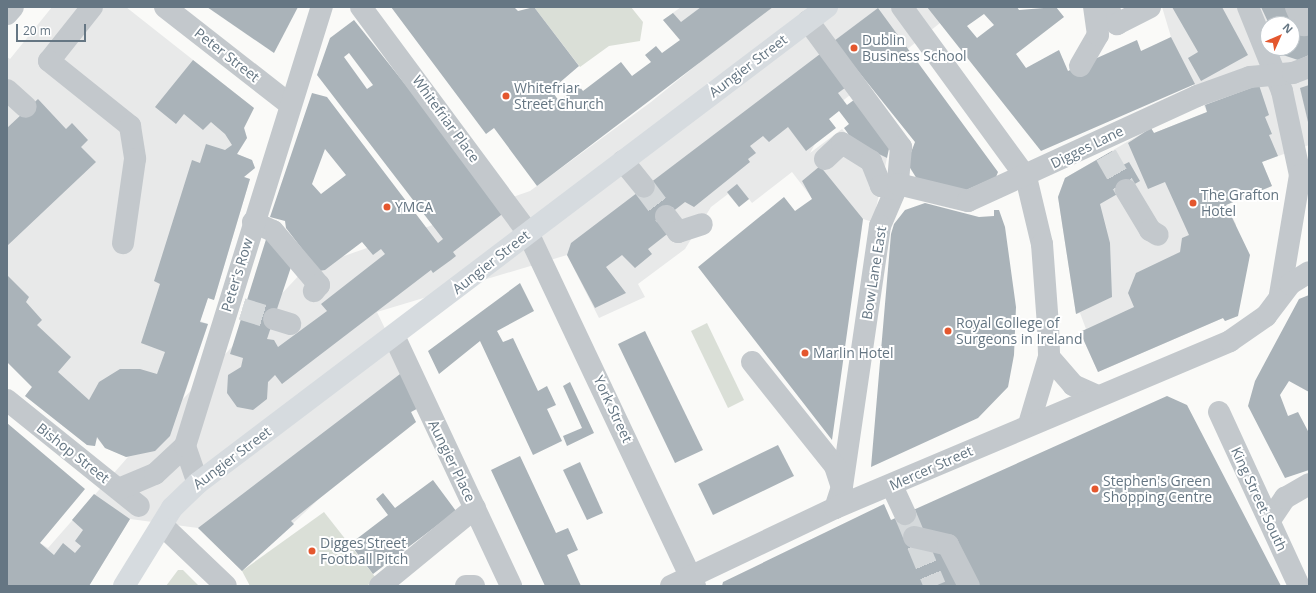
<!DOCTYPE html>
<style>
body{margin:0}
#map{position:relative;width:1316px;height:593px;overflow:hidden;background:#fafaf8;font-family:"Open Sans",sans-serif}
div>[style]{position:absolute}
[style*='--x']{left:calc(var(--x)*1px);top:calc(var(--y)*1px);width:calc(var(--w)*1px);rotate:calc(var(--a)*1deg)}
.built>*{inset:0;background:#e8e9e9}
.green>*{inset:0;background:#dadfd7}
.building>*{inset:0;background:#aab3b9}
.minor-tunnel>*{height:22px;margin-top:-11px;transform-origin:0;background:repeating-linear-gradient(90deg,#d5d9db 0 22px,transparent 0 33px)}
.minor>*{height:22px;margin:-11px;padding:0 11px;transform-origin:11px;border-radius:11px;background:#c3c8cc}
.major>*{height:22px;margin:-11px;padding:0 11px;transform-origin:11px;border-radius:11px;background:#d6dbdf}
.dots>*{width:11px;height:11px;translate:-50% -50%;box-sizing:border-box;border:2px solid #fff;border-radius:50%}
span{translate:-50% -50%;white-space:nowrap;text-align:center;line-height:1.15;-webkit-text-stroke:4px #fff;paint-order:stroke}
.poi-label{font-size:14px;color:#657683}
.left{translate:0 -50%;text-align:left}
.street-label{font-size:14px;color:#657683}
.frame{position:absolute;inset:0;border:8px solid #657683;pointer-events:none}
.north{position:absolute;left:1260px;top:16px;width:40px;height:40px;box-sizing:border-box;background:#fff;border:1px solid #c1c8cd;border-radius:50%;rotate:45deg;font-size:11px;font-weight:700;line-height:16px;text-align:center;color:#657683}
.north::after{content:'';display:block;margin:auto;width:14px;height:18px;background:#e4572e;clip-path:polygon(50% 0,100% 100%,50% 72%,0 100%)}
.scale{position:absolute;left:16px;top:24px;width:70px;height:18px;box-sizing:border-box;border:2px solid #657683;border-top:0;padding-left:5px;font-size:12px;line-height:14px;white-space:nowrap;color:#657683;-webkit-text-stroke:3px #fff;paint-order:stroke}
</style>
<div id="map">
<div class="built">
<i style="clip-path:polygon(52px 7px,126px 7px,254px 108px,244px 127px,247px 138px,237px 154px,252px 160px,255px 168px,245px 173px,244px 177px,250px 179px,214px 300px,208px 298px,200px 321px,208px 324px,183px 399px,304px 270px,530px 191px,651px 102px,699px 63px,663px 20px,681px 7px,960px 7px,835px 107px,810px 153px,842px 129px,854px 142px,887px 158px,873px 222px,863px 219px,858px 258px,792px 172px,752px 203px,749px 199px,739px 207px,728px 194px,711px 207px,685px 249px,638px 284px,645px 297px,599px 318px,567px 255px,377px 312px,422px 406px,411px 412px,416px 422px,319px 499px,242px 571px,198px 528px,130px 519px,89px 586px,7px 586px,40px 543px,48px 548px,128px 457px,105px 448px,97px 438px,95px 446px,87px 445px,25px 396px,32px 387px,7px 362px,7px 57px,10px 59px)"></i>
<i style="clip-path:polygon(evenodd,1162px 7px,1309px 7px,1309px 145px,1262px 162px,1272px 186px,1226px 205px,1236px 224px,1238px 316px,1225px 321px,1223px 318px,1098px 372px,1080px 332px,1086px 329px,1080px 313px,1076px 314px,1058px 197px,1065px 178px,1151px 128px,1154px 133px,1207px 112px,1171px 37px,1162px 7px,1268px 24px,1292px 24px,1292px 48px,1268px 48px,1268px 24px)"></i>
</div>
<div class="green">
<i style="clip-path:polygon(534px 7px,631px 7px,643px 22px,640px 41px,609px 46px,580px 67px)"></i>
<i style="clip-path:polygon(707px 323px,744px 400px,728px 408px,691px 331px)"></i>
<i style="clip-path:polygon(324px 512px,376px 578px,367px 586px,250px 586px,242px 571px)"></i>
<i style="clip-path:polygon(178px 570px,183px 570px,199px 586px,166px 586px)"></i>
</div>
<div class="building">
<i style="clip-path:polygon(207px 7px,298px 7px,274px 53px)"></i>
<i style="clip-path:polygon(391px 7px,514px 7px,518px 11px,534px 7px,579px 66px,551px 90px,559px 101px,579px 86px,583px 91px,621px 62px,632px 76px,651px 62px,645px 55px,656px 46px,662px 53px,680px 40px,663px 20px,673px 13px,681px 22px,701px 7px,773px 7px,537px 186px,494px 128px,486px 134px)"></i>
<i style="clip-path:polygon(evenodd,927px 7px,1017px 7px,1019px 10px,1056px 7px,1064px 17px,1016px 54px,1026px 68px,1059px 50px,1068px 71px,1137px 40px,1141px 51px,1171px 37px,1195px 84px,1041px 151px,927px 7px,984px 14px,994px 25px,977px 38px,967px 26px,984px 14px)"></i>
<i style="clip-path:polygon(1172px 7px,1222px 7px,1248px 55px,1201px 81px,1188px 58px,1198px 52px)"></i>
<i style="clip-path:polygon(1261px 7px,1309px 7px,1309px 55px,1298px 60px,1283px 55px,1280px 48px,1292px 48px,1292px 24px,1269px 24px)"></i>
<i style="clip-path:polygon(878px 8px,998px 172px,996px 177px,964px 191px,917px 179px,907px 163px,915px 142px,834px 41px)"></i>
<i style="clip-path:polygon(evenodd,354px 20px,502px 206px,501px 215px,453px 252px,456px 256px,451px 260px,433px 273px,431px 270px,282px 384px,275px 375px,268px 382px,267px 399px,253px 410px,237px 407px,227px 393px,228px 375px,241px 367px,243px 358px,230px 354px,268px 233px,292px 264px,267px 339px,274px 340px,278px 347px,327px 311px,321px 304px,385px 254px,381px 249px,373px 255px,362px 242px,325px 270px,319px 271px,286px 228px,285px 221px,270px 217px,312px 93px,327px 97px,438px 243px,443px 239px,317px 75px,330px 38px,354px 20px,349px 53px,373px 85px,367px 89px,344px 57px,349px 53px,354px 20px,325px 149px,346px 175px,321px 194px,312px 184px,325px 149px)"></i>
<i style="clip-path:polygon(824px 51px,849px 85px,838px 93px,847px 105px,858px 97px,890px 144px,887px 158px,854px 142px,844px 128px,849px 124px,839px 111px,829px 119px,836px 128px,806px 151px,788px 127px,769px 142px,763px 136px,750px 146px,756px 153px,748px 159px,750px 162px,694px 207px,685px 202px,662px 220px,671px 231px,648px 249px,652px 254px,635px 268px,622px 255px,606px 267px,626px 293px,595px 308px,567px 255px,571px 243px)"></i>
<i style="clip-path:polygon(193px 60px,254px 108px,244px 128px,247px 138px,237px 154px,252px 160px,255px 168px,244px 177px,250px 179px,214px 300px,208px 298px,200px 322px,208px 324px,170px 436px,155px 451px,126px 457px,105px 448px,97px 437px,95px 446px,87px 445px,25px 396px,32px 387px,7px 362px,7px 275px,29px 297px,26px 302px,42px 320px,37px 325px,71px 357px,58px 372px,89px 400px,99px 382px,120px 369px,140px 369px,157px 374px,165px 352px,141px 343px,160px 284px,154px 281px,192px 160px,200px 163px,206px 144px,225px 150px,232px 145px,225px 134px,211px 122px,203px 130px,184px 114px,176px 124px,155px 107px)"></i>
<i style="clip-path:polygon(1259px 85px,1269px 115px,1265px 117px,1272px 134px,1269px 135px,1278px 156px,1262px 162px,1272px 186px,1226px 205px,1250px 255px,1238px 316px,1225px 321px,1223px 318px,1098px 372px,1080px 332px,1134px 307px,1128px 293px,1136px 273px,1180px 252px,1182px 238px,1189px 235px,1165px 182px,1148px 189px,1128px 143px,1151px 128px,1154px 133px,1207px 112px,1205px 105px)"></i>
<i style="clip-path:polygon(1309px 85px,1309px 122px,1308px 122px,1300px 88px)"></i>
<i style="clip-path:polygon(38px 99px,66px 129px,72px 123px,88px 140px,81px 147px,96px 162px,7px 246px,7px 128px)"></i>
<i style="clip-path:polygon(1112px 151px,1121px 166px,1129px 162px,1140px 181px,1100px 204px,1110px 243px,1112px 297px,1076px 314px,1058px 197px,1065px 178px)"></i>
<i style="clip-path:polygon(820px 166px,863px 219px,832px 440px,698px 267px,784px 197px,795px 211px,812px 199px,802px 181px)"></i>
<i style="clip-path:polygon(737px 184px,749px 199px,739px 207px,727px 192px)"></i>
<i style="clip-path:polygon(925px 203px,979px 217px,994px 216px,994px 210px,999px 210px,1005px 227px,1016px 307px,1014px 355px,1008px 387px,978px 418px,871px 467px,891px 234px,894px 224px,905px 210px)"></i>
<i style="clip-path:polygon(520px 283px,534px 311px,497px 331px,503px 342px,513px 338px,538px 391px,547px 386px,556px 405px,547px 409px,562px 441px,533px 455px,480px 341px,439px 374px,428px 351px)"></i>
<i style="clip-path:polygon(1309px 295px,1309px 392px,1289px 381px,1280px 395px,1288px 416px,1298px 412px,1309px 433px,1309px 470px,1285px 478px,1248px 406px,1255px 381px,1299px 299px)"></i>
<i style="clip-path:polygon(645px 331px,703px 450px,675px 463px,618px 344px)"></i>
<i style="clip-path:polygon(404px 371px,422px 406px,411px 412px,416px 422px,291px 521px,294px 524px,242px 571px,198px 528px)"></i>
<i style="clip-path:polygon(570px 382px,594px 433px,567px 446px,563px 436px,582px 428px,563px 386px)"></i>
<i style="clip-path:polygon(1167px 396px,1187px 405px,1281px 586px,722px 586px,723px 582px,884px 504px,891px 520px)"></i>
<i style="clip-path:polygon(7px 423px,85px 489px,40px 543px,54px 555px,63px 543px,75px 553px,81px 546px,75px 541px,83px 530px,72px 520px,94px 494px,130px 519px,89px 586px,7px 586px)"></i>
<i style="clip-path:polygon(778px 445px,794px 476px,713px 515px,698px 484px)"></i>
<i style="clip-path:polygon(520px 456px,556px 533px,568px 528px,578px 550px,567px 555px,581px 586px,545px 586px,491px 470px)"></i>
<i style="clip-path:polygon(580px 462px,603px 513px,587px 520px,563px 470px)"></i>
<i style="clip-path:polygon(433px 480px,456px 511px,373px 574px,350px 544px,388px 515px,376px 499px,383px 493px,395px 508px)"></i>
</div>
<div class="minor-tunnel">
<i style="--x:1106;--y:155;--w:40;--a:60.3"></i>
<i style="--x:644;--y:187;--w:36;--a:53"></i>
<i style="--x:242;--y:309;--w:34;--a:17"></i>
<i style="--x:905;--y:514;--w:78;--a:67.4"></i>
</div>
<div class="minor">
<i style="--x:92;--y:7;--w:69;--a:128.5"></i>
<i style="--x:49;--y:61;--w:104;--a:38.7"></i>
<i style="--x:130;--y:126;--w:33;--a:81"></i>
<i style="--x:135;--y:159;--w:85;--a:98.1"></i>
<i style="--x:165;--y:7;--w:157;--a:38"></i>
<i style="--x:361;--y:7;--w:281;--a:53.5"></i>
<i style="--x:528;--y:233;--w:391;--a:64.7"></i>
<i style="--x:902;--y:7;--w:210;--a:53.9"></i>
<i style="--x:1026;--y:177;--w:69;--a:76.6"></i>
<i style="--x:1042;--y:244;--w:81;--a:85.8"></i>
<i style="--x:1048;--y:325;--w:32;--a:88"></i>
<i style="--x:1049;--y:357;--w:70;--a:106.6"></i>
<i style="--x:1107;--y:7;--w:20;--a:60"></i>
<i style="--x:1117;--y:24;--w:37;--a:-27"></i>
<i style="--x:1248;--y:7;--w:91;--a:68"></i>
<i style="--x:1282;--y:91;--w:86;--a:77.9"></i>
<i style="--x:1300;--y:175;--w:122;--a:99.5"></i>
<i style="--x:1296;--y:7;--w:20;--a:66"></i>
<i style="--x:1304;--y:25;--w:5;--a:-22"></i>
<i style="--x:7;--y:14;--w:9;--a:-49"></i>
<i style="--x:808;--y:21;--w:157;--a:53.6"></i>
<i style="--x:901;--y:147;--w:37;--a:95"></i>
<i style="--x:898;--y:184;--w:46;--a:113.2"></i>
<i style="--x:880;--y:226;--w:264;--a:98.3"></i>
<i style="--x:842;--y:487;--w:22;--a:108"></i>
<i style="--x:1080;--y:66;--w:36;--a:-60"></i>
<i style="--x:1098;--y:35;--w:28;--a:-98"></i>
<i style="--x:7;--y:90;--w:25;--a:42"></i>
<i style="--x:825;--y:159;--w:23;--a:-43"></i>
<i style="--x:842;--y:143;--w:34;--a:32"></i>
<i style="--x:871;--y:161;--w:27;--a:68"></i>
<i style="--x:881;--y:186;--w:14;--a:12"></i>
<i style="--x:623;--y:161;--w:33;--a:51"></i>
<i style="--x:898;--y:184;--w:72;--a:13.7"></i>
<i style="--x:968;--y:201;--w:252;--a:-24.6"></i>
<i style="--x:1197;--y:96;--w:56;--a:-19.7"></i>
<i style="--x:1250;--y:77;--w:43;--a:-5.3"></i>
<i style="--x:1293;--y:73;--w:17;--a:-21"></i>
<i style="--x:1126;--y:190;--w:47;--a:59"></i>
<i style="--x:1150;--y:230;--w:9;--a:32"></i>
<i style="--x:666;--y:216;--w:20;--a:53"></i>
<i style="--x:678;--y:232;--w:25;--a:-18"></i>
<i style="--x:253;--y:222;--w:22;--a:24"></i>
<i style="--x:273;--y:231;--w:71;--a:49.6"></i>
<i style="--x:319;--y:285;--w:8;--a:130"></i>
<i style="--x:274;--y:319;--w:17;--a:17"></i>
<i style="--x:394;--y:336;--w:276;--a:64.9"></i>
<i style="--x:1049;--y:357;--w:37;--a:49"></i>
<i style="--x:1073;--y:385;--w:27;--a:24"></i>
<i style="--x:752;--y:362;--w:133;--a:51.4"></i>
<i style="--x:835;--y:466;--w:22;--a:72"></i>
<i style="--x:7;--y:400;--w:169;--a:38.8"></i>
<i style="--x:1219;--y:412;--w:192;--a:65.3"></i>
<i style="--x:185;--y:446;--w:39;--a:71"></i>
<i style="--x:892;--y:486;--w:31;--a:65"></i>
<i style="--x:119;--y:489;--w:39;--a:-23"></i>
<i style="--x:155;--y:474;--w:41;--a:-43"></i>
<i style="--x:185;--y:446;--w:460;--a:-72.7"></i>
<i style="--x:1270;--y:520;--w:27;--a:-56"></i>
<i style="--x:1285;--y:498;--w:28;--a:-30"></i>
<i style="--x:162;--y:525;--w:88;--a:43.6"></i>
<i style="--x:914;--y:537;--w:35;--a:13"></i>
<i style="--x:948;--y:545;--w:46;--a:62.9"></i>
<i style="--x:380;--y:586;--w:123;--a:-39.4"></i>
<i style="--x:466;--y:586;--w:8;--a:0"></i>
<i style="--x:671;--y:586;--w:182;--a:-25.4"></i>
<i style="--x:835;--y:508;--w:429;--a:-22.9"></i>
<i style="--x:1230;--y:341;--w:44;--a:-34.8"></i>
<i style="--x:1266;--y:316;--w:40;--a:-53"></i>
<i style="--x:1290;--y:284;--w:22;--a:-32"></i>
</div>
<div class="major">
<i style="--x:124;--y:586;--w:92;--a:-58.4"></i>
<i style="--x:172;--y:508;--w:36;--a:-44"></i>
<i style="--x:198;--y:483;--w:789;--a:-37.12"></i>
</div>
<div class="dots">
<i style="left:854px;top:48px;background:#e4572e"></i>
<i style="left:506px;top:96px;background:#e4572e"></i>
<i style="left:1193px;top:203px;background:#e4572e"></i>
<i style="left:387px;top:207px;background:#e4572e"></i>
<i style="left:948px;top:331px;background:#e4572e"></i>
<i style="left:805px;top:353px;background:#e4572e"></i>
<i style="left:1095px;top:489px;background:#e4572e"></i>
<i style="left:312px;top:551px;background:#e4572e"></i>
</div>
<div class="poi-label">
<span class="left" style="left:862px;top:48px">Dublin<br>Business School</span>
<span class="left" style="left:514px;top:96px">Whitefriar<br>Street Church</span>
<span class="left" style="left:1201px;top:203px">The Grafton<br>Hotel</span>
<span class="left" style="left:395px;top:207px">YMCA</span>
<span class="left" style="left:956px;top:331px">Royal College of<br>Surgeons in Ireland</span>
<span class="left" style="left:813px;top:353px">Marlin Hotel</span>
<span class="left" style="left:1103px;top:489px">Stephen's Green<br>Shopping Centre</span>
<span class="left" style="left:320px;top:551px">Digges Street<br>Football Pitch</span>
</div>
<div class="street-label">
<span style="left:227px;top:55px;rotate:38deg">Peter Street</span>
<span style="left:748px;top:66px;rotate:-37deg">Aungier Street</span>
<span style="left:446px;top:119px;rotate:54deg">Whitefriar Place</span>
<span style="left:1087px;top:147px;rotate:-26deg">Digges Lane</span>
<span style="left:491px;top:262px;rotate:-38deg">Aungier Street</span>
<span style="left:874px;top:273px;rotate:-81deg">Bow Lane East</span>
<span style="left:237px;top:275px;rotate:-73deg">Peter's Row</span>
<span style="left:613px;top:409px;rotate:65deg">York Street</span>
<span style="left:73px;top:453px;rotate:38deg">Bishop Street</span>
<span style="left:232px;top:458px;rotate:-37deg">Aungier Street</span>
<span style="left:452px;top:461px;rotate:64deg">Aungier Place</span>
<span style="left:931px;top:468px;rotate:-24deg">Mercer Street</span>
<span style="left:1259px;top:499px;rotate:65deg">King Street South</span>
</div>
<div class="frame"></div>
<div class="north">N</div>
<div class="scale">20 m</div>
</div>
